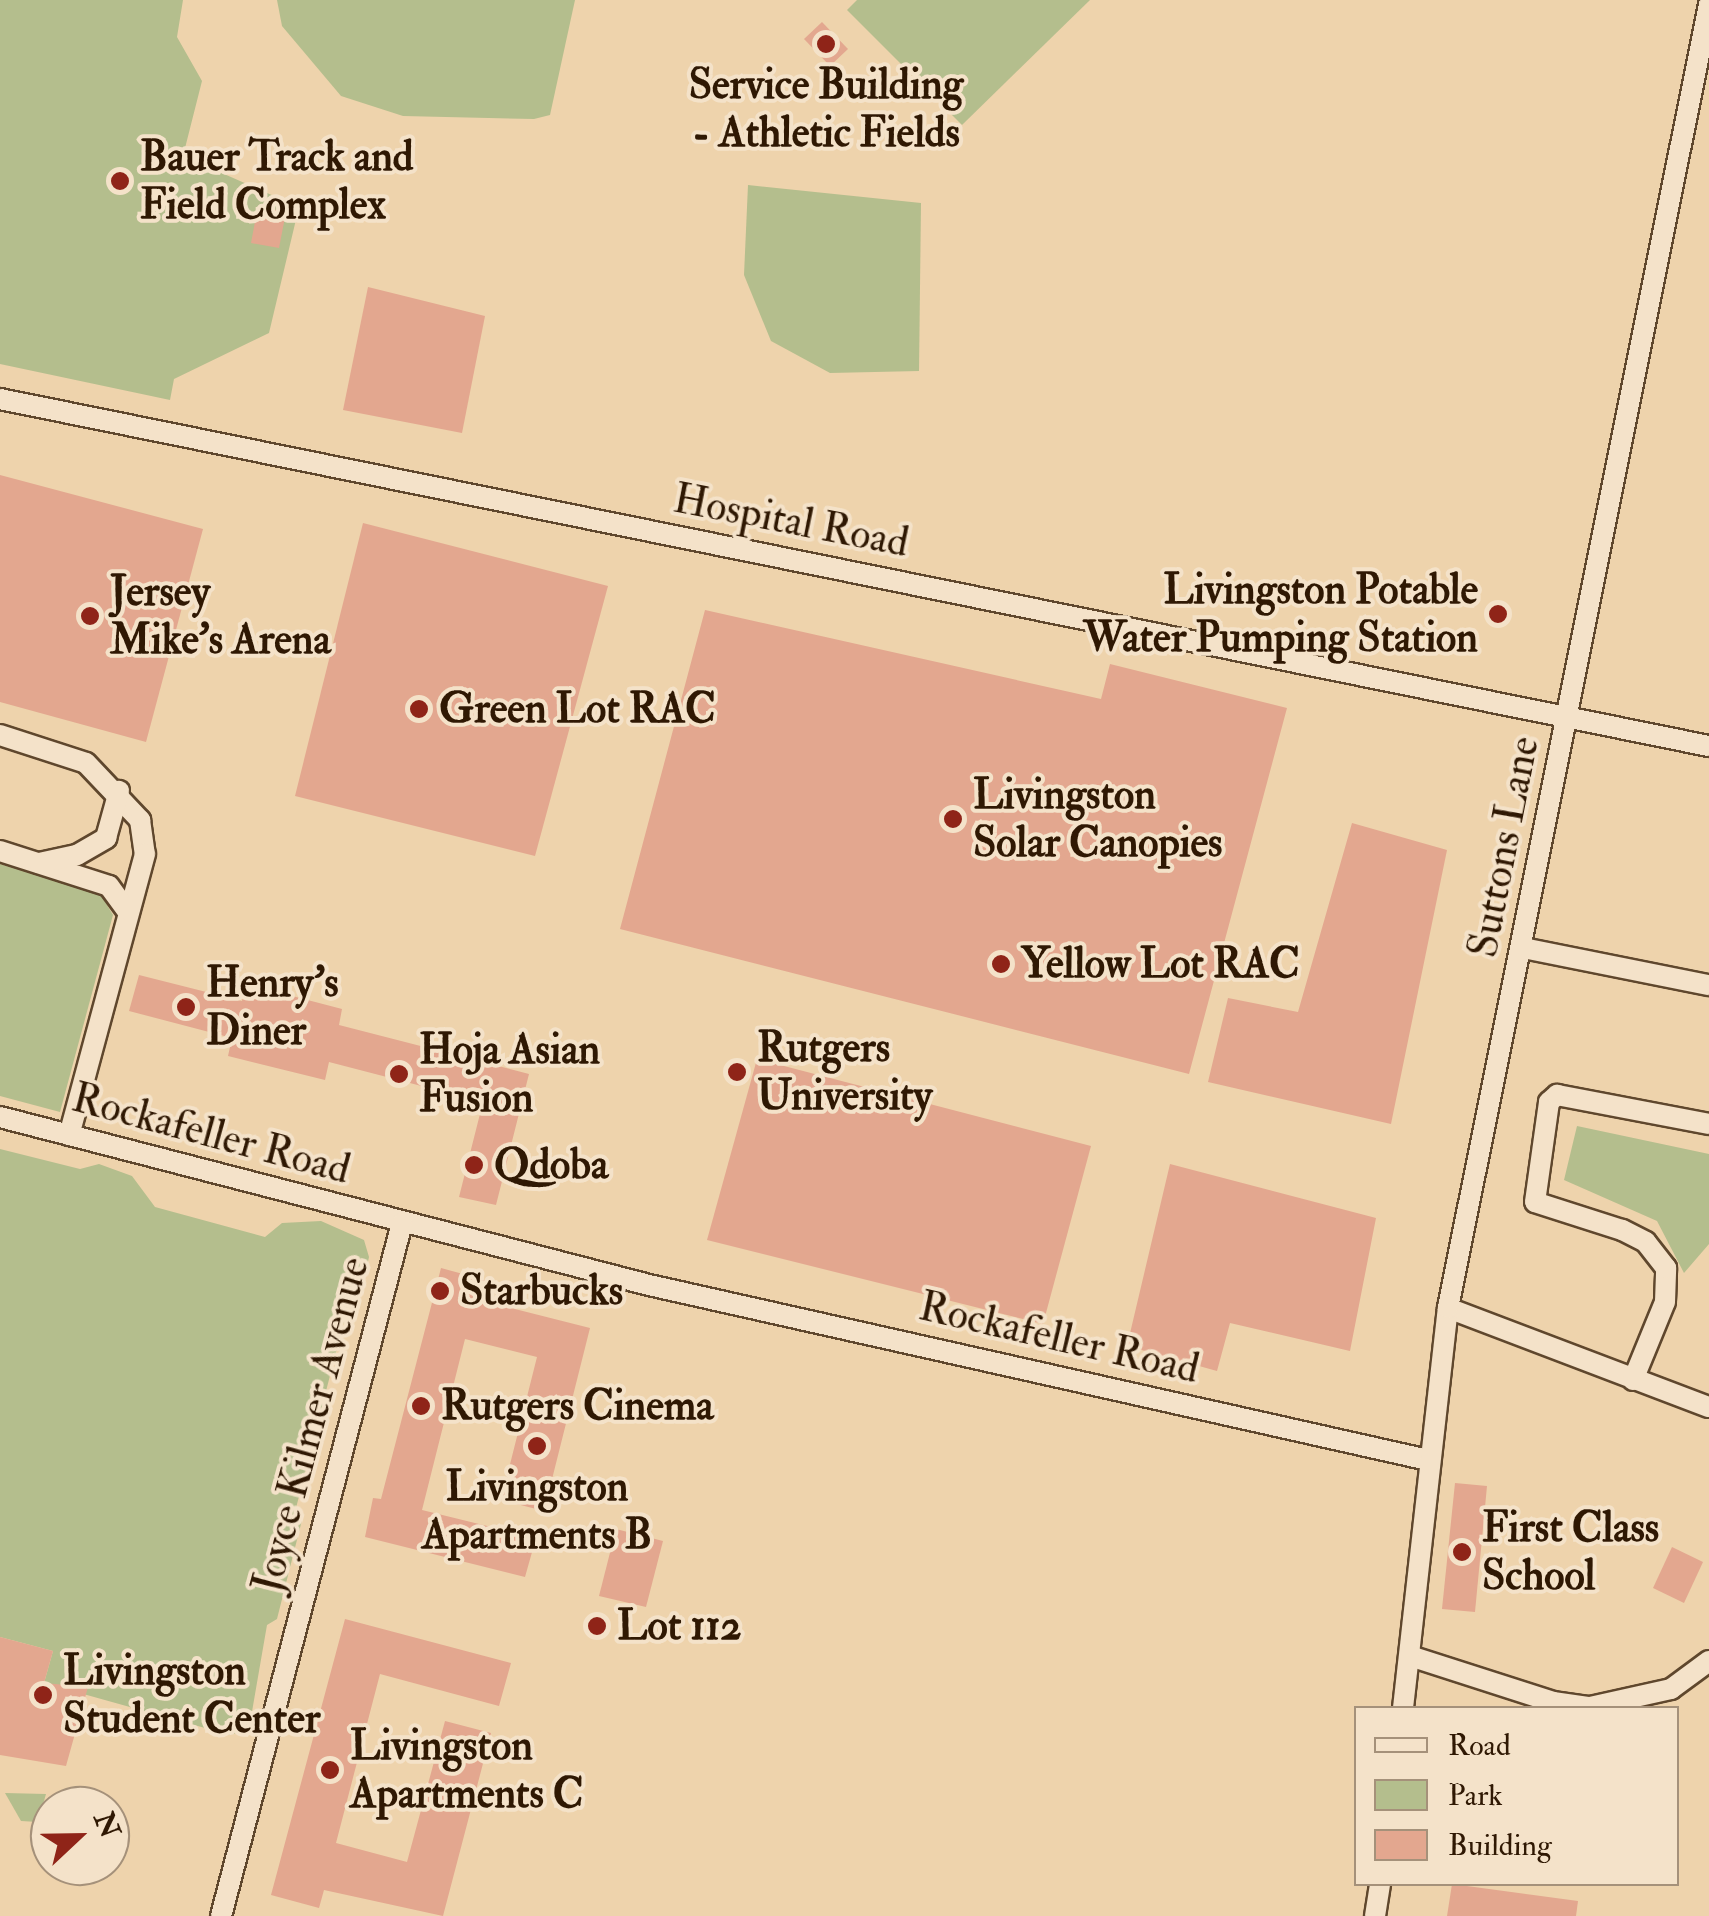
<!DOCTYPE html>
<style>
body{margin:0}
#map{position:relative;width:1709px;height:1916px;overflow:hidden;background:#eed3ac;font-family:"IM FELL Double Pica",serif}
div>[style]{position:absolute}
[style*='--x']{left:calc(var(--x)*1px);top:calc(var(--y)*1px);width:calc(var(--w)*1px);rotate:calc(var(--a)*1deg)}
.green>*{inset:0;background:#b4be8d}
.building>*{inset:0;background:#e3a78f}
.roads{filter:drop-shadow(2px 0 #5f472d) drop-shadow(-2px 0 #5f472d) drop-shadow(0 2px #5f472d) drop-shadow(0 -2px #5f472d)}
.minor>*{height:20px;margin:-10px;padding:0 10px;transform-origin:10px;border-radius:10px;background:#f4e2c9}
.dots>*{width:28px;height:28px;translate:-50% -50%;box-sizing:border-box;border:5px solid #f4e2c9;border-radius:50%}
span{translate:-50% -50%;white-space:nowrap;text-align:center;line-height:1.15;-webkit-text-stroke:8px #f4e2c9;paint-order:stroke}
.poi-label{font-size:42px;color:#2f1803;font-weight:700}
.left{translate:0 -50%;text-align:left}
.right{translate:-100% -50%;text-align:right}
.street-label{font-size:42px;color:#2f1803}
.legend{position:absolute;left:1354px;top:1706px;width:325px;height:180px;box-sizing:border-box;background:#f4e2c9;border:2px solid #a5917a;margin:0;padding:12px 18px;list-style:none;font-size:30px;color:#2f1803}
.legend li{display:flex;align-items:center;gap:20px;height:50px}
.legend b{width:50px;border:2px solid #a5917a}
.north{position:absolute;left:30px;top:1786px;width:100px;height:100px;box-sizing:border-box;background:#f4e2c9;border:2px solid #a5917a;border-radius:50%;rotate:68deg;font-size:28px;font-weight:700;line-height:40px;text-align:center;color:#2f1803}
.north::after{content:'';display:block;margin:auto;width:35px;height:45px;background:#8f2418;clip-path:polygon(50% 0,100% 100%,50% 72%,0 100%)}
</style>
<div id="map">
<div class="green">
<i style="clip-path:polygon(0 0,183px 0,177px 37px,202px 81px,183px 156px,299px 207px,269px 333px,174px 379px,170px 400px,0 364px)"></i>
<i style="clip-path:polygon(277px 0,575px 0,550px 115px,534px 119px,403px 116px,341px 96px,282px 26px)"></i>
<i style="clip-path:polygon(857px 0,1090px 0,962px 125px,847px 10px)"></i>
<i style="clip-path:polygon(748px 185px,921px 203px,919px 371px,830px 373px,771px 341px,744px 275px)"></i>
<i style="clip-path:polygon(0 864px,100px 893px,113px 915px,60px 1112px,0 1096px)"></i>
<i style="clip-path:polygon(1577px 1126px,1709px 1154px,1709px 1244px,1684px 1273px,1657px 1221px,1564px 1180px)"></i>
<i style="clip-path:polygon(0 1149px,80px 1169px,99px 1164px,132px 1176px,155px 1207px,265px 1237px,282px 1223px,321px 1221px,364px 1240px,369px 1257px,364px 1279px,353px 1286px,296px 1508px,302px 1520px,277px 1619px,267px 1625px,249px 1729px,230px 1735px,44px 1683px,53px 1651px,0 1637px)"></i>
<i style="clip-path:polygon(5px 1793px,46px 1794px,38px 1822px,21px 1821px)"></i>
</div>
<div class="building">
<i style="clip-path:polygon(822px 22px,848px 49px,830px 66px,804px 39px)"></i>
<i style="clip-path:polygon(258px 206px,286px 212px,279px 248px,251px 243px)"></i>
<i style="clip-path:polygon(368px 287px,485px 316px,462px 433px,343px 410px)"></i>
<i style="clip-path:polygon(0 475px,203px 529px,146px 742px,0 702px)"></i>
<i style="clip-path:polygon(363px 523px,608px 586px,535px 856px,295px 796px)"></i>
<i style="clip-path:polygon(1489px 604px,1510px 608px,1507px 623px,1486px 619px)"></i>
<i style="clip-path:polygon(705px 610px,1101px 699px,1110px 664px,1287px 708px,1189px 1074px,620px 929px)"></i>
<i style="clip-path:polygon(1352px 823px,1447px 850px,1391px 1124px,1208px 1082px,1228px 998px,1298px 1012px)"></i>
<i style="clip-path:polygon(139px 975px,242px 1001px,246px 984px,342px 1009px,339px 1025px,529px 1074px,496px 1205px,459px 1197px,483px 1102px,329px 1062px,325px 1080px,228px 1056px,232px 1038px,129px 1011px)"></i>
<i style="clip-path:polygon(757px 1059px,1091px 1146px,1043px 1324px,707px 1240px)"></i>
<i style="clip-path:polygon(1170px 1164px,1376px 1218px,1350px 1351px,1230px 1323px,1217px 1371px,1127px 1346px)"></i>
<i style="clip-path:polygon(441px 1268px,485px 1280px,479px 1300px,590px 1328px,544px 1511px,501px 1500px,537px 1357px,465px 1339px,422px 1510px,536px 1538px,525px 1577px,365px 1537px,373px 1498px,381px 1499px)"></i>
<i style="clip-path:polygon(1455px 1483px,1487px 1486px,1475px 1612px,1442px 1609px)"></i>
<i style="clip-path:polygon(616px 1529px,663px 1541px,646px 1607px,599px 1596px)"></i>
<i style="clip-path:polygon(1672px 1547px,1703px 1562px,1684px 1603px,1653px 1588px)"></i>
<i style="clip-path:polygon(345px 1619px,511px 1663px,499px 1706px,380px 1674px,336px 1843px,407px 1862px,445px 1721px,491px 1733px,443px 1916px,324px 1890px,319px 1908px,271px 1895px)"></i>
<i style="clip-path:polygon(0 1637px,53px 1651px,44px 1683px,88px 1687px,66px 1766px,0 1755px)"></i>
<i style="clip-path:polygon(1452px 1884px,1578px 1901px,1576px 1916px,1447px 1916px)"></i>
</div>
<div class="roads">
<div class="minor">
<i style="--x:0;--y:399;--w:1744;--a:11.48"></i>
<i style="--x:0;--y:735;--w:90;--a:18"></i>
<i style="--x:86;--y:763;--w:79;--a:46.5"></i>
<i style="--x:140;--y:820;--w:34;--a:82"></i>
<i style="--x:145;--y:854;--w:291;--a:105.1"></i>
<i style="--x:0;--y:851;--w:114;--a:17.8"></i>
<i style="--x:109;--y:886;--w:29;--a:54"></i>
<i style="--x:39;--y:863;--w:39;--a:-12"></i>
<i style="--x:77;--y:855;--w:34;--a:-30"></i>
<i style="--x:106;--y:838;--w:49;--a:-74.5"></i>
<i style="--x:1523;--y:948;--w:190;--a:11.3"></i>
<i style="--x:0;--y:1117;--w:670;--a:14.51"></i>
<i style="--x:649;--y:1285;--w:798;--a:12.66"></i>
<i style="--x:1448;--y:1308;--w:279;--a:20.8"></i>
<i style="--x:1633;--y:1380;--w:84;--a:-67.7"></i>
<i style="--x:1665;--y:1302;--w:34;--a:-88"></i>
<i style="--x:1666;--y:1268;--w:33;--a:-128"></i>
<i style="--x:1646;--y:1242;--w:27;--a:-153"></i>
<i style="--x:1622;--y:1230;--w:91;--a:-162.2"></i>
<i style="--x:1535;--y:1202;--w:101;--a:-82"></i>
<i style="--x:1549;--y:1102;--w:11;--a:-41"></i>
<i style="--x:1557;--y:1095;--w:155;--a:10.8"></i>
<i style="--x:1410;--y:1656;--w:150;--a:17.8"></i>
<i style="--x:1553;--y:1702;--w:37;--a:8"></i>
<i style="--x:1590;--y:1707;--w:83;--a:-12.5"></i>
<i style="--x:1671;--y:1689;--w:47;--a:-36.4"></i>
<i style="--x:1403;--y:1708;--w:403;--a:-83.6"></i>
<i style="--x:1448;--y:1308;--w:1330;--a:-78.68"></i>
<i style="--x:221;--y:1916;--w:716;--a:-75.36"></i>
<i style="--x:1375;--y:1916;--w:32;--a:-81"></i>
</div>
</div>
<div class="dots">
<i style="left:826px;top:44px;background:#8f2418"></i>
<i style="left:120px;top:181px;background:#8f2418"></i>
<i style="left:1498px;top:614px;background:#8f2418"></i>
<i style="left:90px;top:616px;background:#8f2418"></i>
<i style="left:419px;top:709px;background:#8f2418"></i>
<i style="left:953px;top:819px;background:#8f2418"></i>
<i style="left:1001px;top:964px;background:#8f2418"></i>
<i style="left:186px;top:1007px;background:#8f2418"></i>
<i style="left:737px;top:1072px;background:#8f2418"></i>
<i style="left:399px;top:1074px;background:#8f2418"></i>
<i style="left:474px;top:1165px;background:#8f2418"></i>
<i style="left:440px;top:1291px;background:#8f2418"></i>
<i style="left:421px;top:1406px;background:#8f2418"></i>
<i style="left:537px;top:1446px;background:#8f2418"></i>
<i style="left:1462px;top:1552px;background:#8f2418"></i>
<i style="left:597px;top:1626px;background:#8f2418"></i>
<i style="left:43px;top:1695px;background:#8f2418"></i>
<i style="left:330px;top:1770px;background:#8f2418"></i>
</div>
<div class="poi-label">
<span style="left:826px;top:109px">Service Building<br>- Athletic Fields</span>
<span class="left" style="left:140px;top:181px">Bauer Track and<br>Field Complex</span>
<span class="right" style="left:1478px;top:614px">Livingston Potable<br>Water Pumping Station</span>
<span class="left" style="left:110px;top:616px">Jersey<br>Mike's Arena</span>
<span class="left" style="left:439px;top:709px">Green Lot RAC</span>
<span class="left" style="left:973px;top:819px">Livingston<br>Solar Canopies</span>
<span class="left" style="left:1021px;top:964px">Yellow Lot RAC</span>
<span class="left" style="left:206px;top:1007px">Henry's<br>Diner</span>
<span class="left" style="left:757px;top:1072px">Rutgers<br>University</span>
<span class="left" style="left:419px;top:1074px">Hoja Asian<br>Fusion</span>
<span class="left" style="left:494px;top:1165px">Qdoba</span>
<span class="left" style="left:460px;top:1291px">Starbucks</span>
<span class="left" style="left:441px;top:1406px">Rutgers Cinema</span>
<span style="left:537px;top:1511px">Livingston<br>Apartments B</span>
<span class="left" style="left:1482px;top:1552px">First Class<br>School</span>
<span class="left" style="left:617px;top:1626px">Lot 112</span>
<span class="left" style="left:63px;top:1695px">Livingston<br>Student Center</span>
<span class="left" style="left:350px;top:1770px">Livingston<br>Apartments C</span>
</div>
<div class="street-label">
<span style="left:791px;top:521px;rotate:11deg">Hospital Road</span>
<span style="left:1504px;top:847px;rotate:-79deg">Suttons Lane</span>
<span style="left:211px;top:1134px;rotate:15deg">Rockafeller Road</span>
<span style="left:1059px;top:1338px;rotate:13deg">Rockafeller Road</span>
<span style="left:311px;top:1425px;rotate:-75deg">Joyce Kilmer Avenue</span>
</div>
<ul class="legend">
<li><b style="height:12px;background:#f4e2c9"></b>Road</li>
<li><b style="height:28px;background:#b4be8d"></b>Park</li>
<li><b style="height:28px;background:#e3a78f"></b>Building</li>
</ul>
<div class="north">N</div>
</div>
